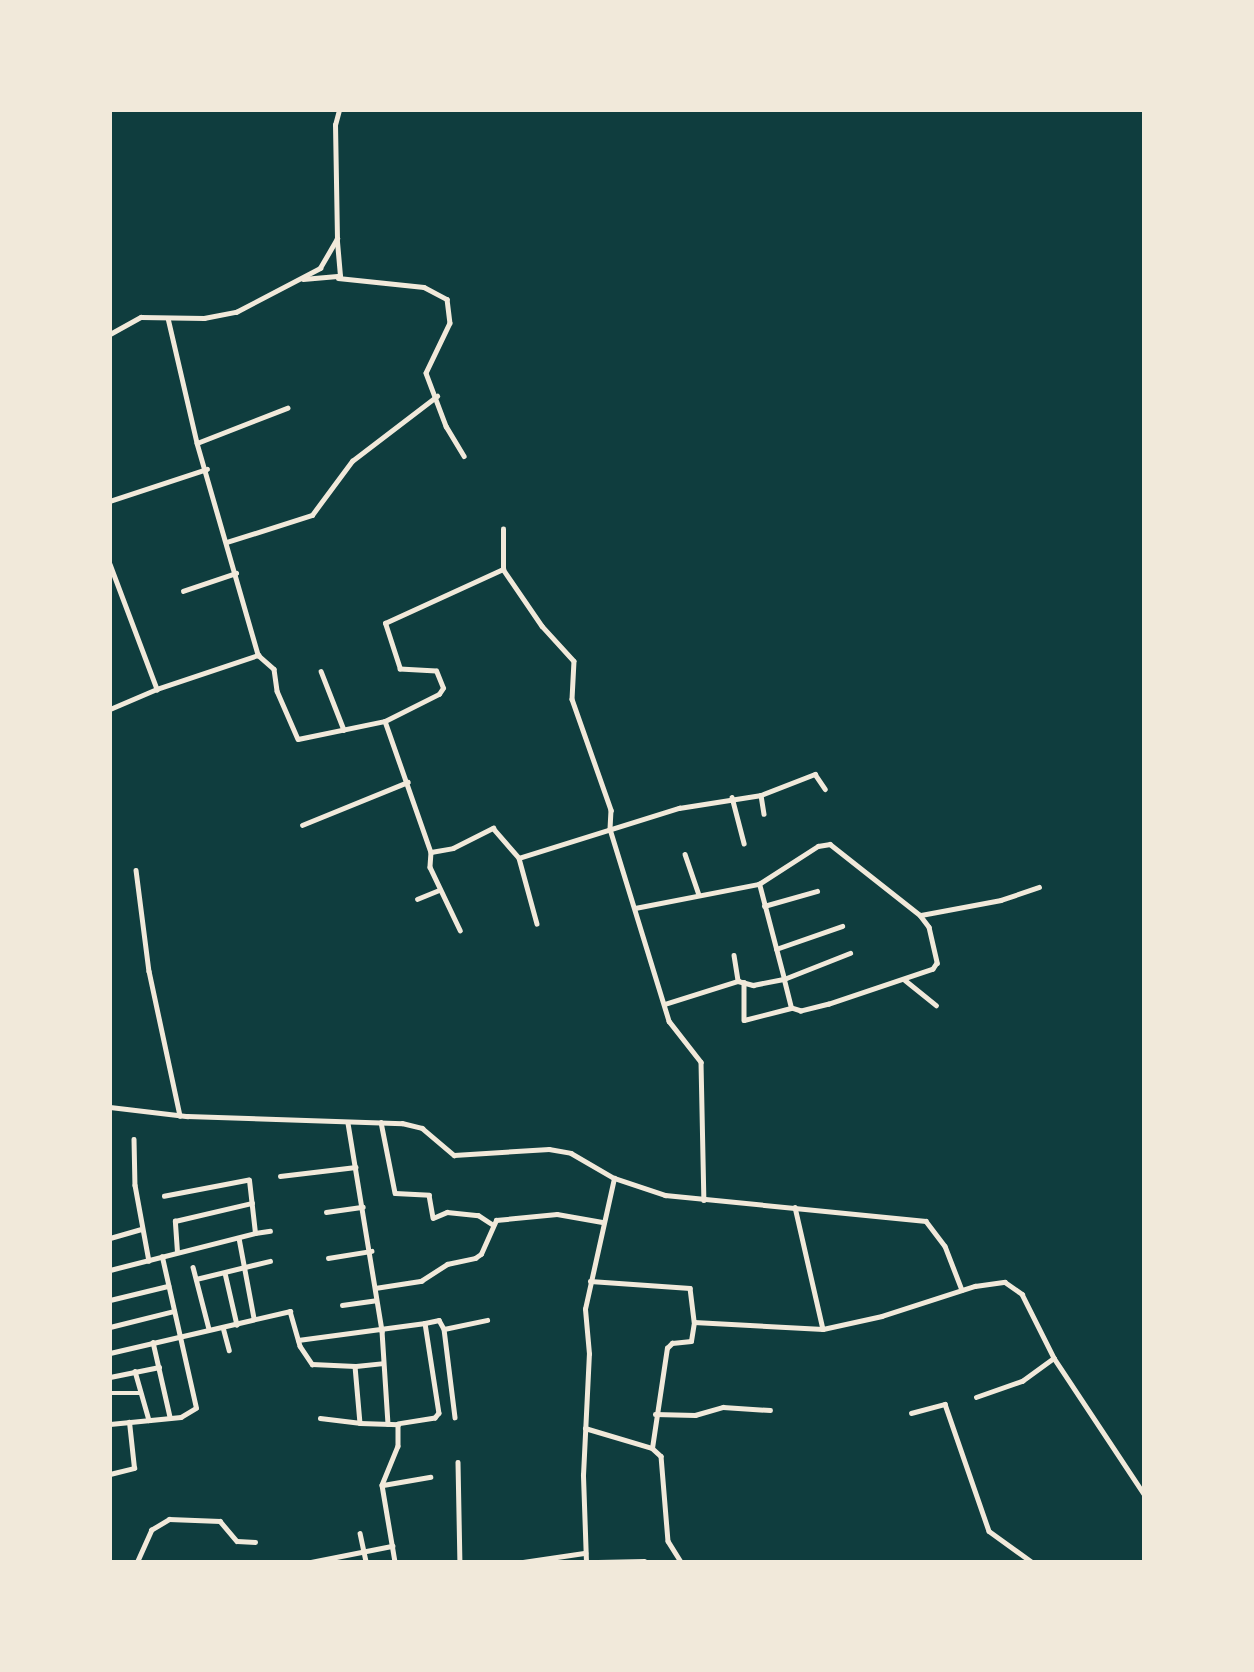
<!DOCTYPE html>
<style>
body{margin:0}
#map{position:relative;width:1254px;height:1672px;overflow:hidden;background:#0f3d3e;font-family:Roboto,sans-serif}
div>[style]{position:absolute}
[style*='--x']{left:calc(var(--x)*1px);top:calc(var(--y)*1px);width:calc(var(--w)*1px);rotate:calc(var(--a)*1deg)}
.minor>*{height:4.5px;margin:-2.25px;padding:0 2.25px;transform-origin:2.25px;border-radius:2.25px;background:#f1e9da}
span{translate:-50% -50%;white-space:nowrap;text-align:center;line-height:1.15;-webkit-text-stroke:5px #f1e9da;paint-order:stroke}
.frame{position:absolute;inset:0;border:112px solid #f1e9da;pointer-events:none}
</style>
<div id="map">
<div class="minor">
<i style="--x:338;--y:278;--w:86;--a:6"></i>
<i style="--x:424;--y:287;--w:26;--a:28"></i>
<i style="--x:447;--y:299;--w:24;--a:83"></i>
<i style="--x:450;--y:323;--w:55;--a:115.6"></i>
<i style="--x:426;--y:373;--w:57;--a:69.3"></i>
<i style="--x:446;--y:426;--w:35;--a:59"></i>
<i style="--x:303;--y:279;--w:37;--a:-5"></i>
<i style="--x:340;--y:276;--w:37;--a:-95"></i>
<i style="--x:168;--y:318;--w:128;--a:76.9"></i>
<i style="--x:197;--y:443;--w:221;--a:73.9"></i>
<i style="--x:258;--y:655;--w:21;--a:41"></i>
<i style="--x:274;--y:669;--w:22;--a:82"></i>
<i style="--x:277;--y:691;--w:52;--a:66.4"></i>
<i style="--x:298;--y:739;--w:89;--a:-11.7"></i>
<i style="--x:385;--y:721;--w:60;--a:-26.6"></i>
<i style="--x:439;--y:694;--w:7;--a:-56"></i>
<i style="--x:443;--y:688;--w:18;--a:-112"></i>
<i style="--x:436;--y:671;--w:36;--a:-177"></i>
<i style="--x:400;--y:669;--w:48;--a:-108.1"></i>
<i style="--x:385;--y:623;--w:130;--a:-24.6"></i>
<i style="--x:503;--y:569;--w:69;--a:55.6"></i>
<i style="--x:542;--y:626;--w:47;--a:47.6"></i>
<i style="--x:574;--y:661;--w:38;--a:93"></i>
<i style="--x:572;--y:699;--w:118;--a:70.6"></i>
<i style="--x:611;--y:810;--w:19;--a:93"></i>
<i style="--x:610;--y:829;--w:201;--a:72.9"></i>
<i style="--x:669;--y:1021;--w:52;--a:52"></i>
<i style="--x:701;--y:1062;--w:138;--a:88.8"></i>
<i style="--x:110;--y:334;--w:35;--a:-29"></i>
<i style="--x:141;--y:317;--w:63;--a:0.9"></i>
<i style="--x:204;--y:318;--w:33;--a:-11"></i>
<i style="--x:236;--y:312;--w:95;--a:-27.6"></i>
<i style="--x:320;--y:268;--w:34;--a:-60"></i>
<i style="--x:337;--y:239;--w:114;--a:-91"></i>
<i style="--x:335;--y:125;--w:16;--a:-75"></i>
<i style="--x:197;--y:443;--w:97;--a:-21.3"></i>
<i style="--x:110;--y:501;--w:102;--a:-18.3"></i>
<i style="--x:227;--y:542;--w:89;--a:-17.6"></i>
<i style="--x:312;--y:515;--w:67;--a:-53.5"></i>
<i style="--x:352;--y:461;--w:107;--a:-37.4"></i>
<i style="--x:110;--y:564;--w:134;--a:69.4"></i>
<i style="--x:157;--y:689;--w:107;--a:-18.6"></i>
<i style="--x:503;--y:569;--w:40;--a:-90"></i>
<i style="--x:183;--y:591;--w:56;--a:-18.8"></i>
<i style="--x:321;--y:671;--w:63;--a:68.7"></i>
<i style="--x:110;--y:709;--w:51;--a:-23.1"></i>
<i style="--x:385;--y:721;--w:139;--a:70.7"></i>
<i style="--x:431;--y:852;--w:15;--a:94"></i>
<i style="--x:430;--y:867;--w:70;--a:64.5"></i>
<i style="--x:761;--y:795;--w:19;--a:81"></i>
<i style="--x:732;--y:797;--w:48;--a:75.4"></i>
<i style="--x:302;--y:825;--w:114;--a:-22.1"></i>
<i style="--x:431;--y:852;--w:22;--a:-10"></i>
<i style="--x:453;--y:848;--w:45;--a:-26.6"></i>
<i style="--x:493;--y:828;--w:40;--a:49"></i>
<i style="--x:519;--y:858;--w:168;--a:-17.4"></i>
<i style="--x:679;--y:808;--w:83;--a:-9"></i>
<i style="--x:761;--y:795;--w:58;--a:-21.3"></i>
<i style="--x:815;--y:774;--w:18;--a:56"></i>
<i style="--x:685;--y:854;--w:43;--a:71.1"></i>
<i style="--x:519;--y:858;--w:68;--a:74.7"></i>
<i style="--x:136;--y:870;--w:102;--a:82.7"></i>
<i style="--x:149;--y:971;--w:148;--a:77.9"></i>
<i style="--x:417;--y:899;--w:24;--a:-22"></i>
<i style="--x:764;--y:906;--w:55;--a:-15.8"></i>
<i style="--x:635;--y:908;--w:126;--a:-11"></i>
<i style="--x:759;--y:884;--w:70;--a:-32.8"></i>
<i style="--x:818;--y:846;--w:12;--a:-9"></i>
<i style="--x:830;--y:844;--w:115;--a:38.3"></i>
<i style="--x:920;--y:915;--w:15;--a:53"></i>
<i style="--x:929;--y:927;--w:37;--a:77"></i>
<i style="--x:937;--y:963;--w:7;--a:124"></i>
<i style="--x:933;--y:969;--w:110;--a:161.4"></i>
<i style="--x:829;--y:1004;--w:29;--a:166"></i>
<i style="--x:801;--y:1011;--w:10;--a:-163"></i>
<i style="--x:791;--y:1008;--w:30;--a:-104"></i>
<i style="--x:784;--y:979;--w:71;--a:-21.5"></i>
<i style="--x:921;--y:915;--w:81;--a:-10.6"></i>
<i style="--x:1001;--y:900;--w:40;--a:-18.9"></i>
<i style="--x:776;--y:949;--w:70;--a:-19.2"></i>
<i style="--x:734;--y:955;--w:26;--a:81"></i>
<i style="--x:905;--y:980;--w:40;--a:39"></i>
<i style="--x:744;--y:982;--w:38;--a:90"></i>
<i style="--x:744;--y:1020;--w:49;--a:-14.3"></i>
<i style="--x:665;--y:1004;--w:77;--a:-17.5"></i>
<i style="--x:738;--y:981;--w:16;--a:15"></i>
<i style="--x:753;--y:985;--w:32;--a:-11"></i>
<i style="--x:784;--y:979;--w:98;--a:-104.7"></i>
<i style="--x:110;--y:1107;--w:78;--a:6.7"></i>
<i style="--x:187;--y:1116;--w:215;--a:1.9"></i>
<i style="--x:402;--y:1123;--w:21;--a:14"></i>
<i style="--x:422;--y:1128;--w:42;--a:40.2"></i>
<i style="--x:454;--y:1155;--w:95;--a:-3.6"></i>
<i style="--x:549;--y:1149;--w:22;--a:10"></i>
<i style="--x:571;--y:1153;--w:50;--a:30.2"></i>
<i style="--x:614;--y:1178;--w:54;--a:18.4"></i>
<i style="--x:665;--y:1195;--w:262;--a:5.7"></i>
<i style="--x:926;--y:1221;--w:31;--a:53"></i>
<i style="--x:945;--y:1246;--w:47;--a:68.9"></i>
<i style="--x:381;--y:1122;--w:72;--a:78.8"></i>
<i style="--x:395;--y:1193;--w:34;--a:3"></i>
<i style="--x:429;--y:1195;--w:23;--a:80"></i>
<i style="--x:433;--y:1218;--w:15;--a:-23"></i>
<i style="--x:447;--y:1212;--w:31;--a:6"></i>
<i style="--x:478;--y:1215;--w:17;--a:33"></i>
<i style="--x:348;--y:1123;--w:211;--a:80.7"></i>
<i style="--x:382;--y:1331;--w:93;--a:86.3"></i>
<i style="--x:134;--y:1139;--w:46;--a:88.8"></i>
<i style="--x:135;--y:1185;--w:77;--a:79.6"></i>
<i style="--x:280;--y:1176;--w:76;--a:-6.8"></i>
<i style="--x:795;--y:1207;--w:125;--a:77.1"></i>
<i style="--x:326;--y:1212;--w:37;--a:-8"></i>
<i style="--x:255;--y:1233;--w:15;--a:-8"></i>
<i style="--x:110;--y:1238;--w:33;--a:-16"></i>
<i style="--x:239;--y:1238;--w:81;--a:79.4"></i>
<i style="--x:177;--y:1252;--w:31;--a:-94"></i>
<i style="--x:175;--y:1221;--w:79;--a:-13.2"></i>
<i style="--x:328;--y:1258;--w:44;--a:-9.2"></i>
<i style="--x:193;--y:1267;--w:64;--a:75.5"></i>
<i style="--x:110;--y:1270;--w:150;--a:-14.3"></i>
<i style="--x:255;--y:1233;--w:53;--a:-96.5"></i>
<i style="--x:249;--y:1180;--w:86;--a:169.2"></i>
<i style="--x:225;--y:1273;--w:53;--a:77"></i>
<i style="--x:196;--y:1279;--w:76;--a:-13.7"></i>
<i style="--x:590;--y:1281;--w:100;--a:4"></i>
<i style="--x:690;--y:1288;--w:34;--a:83"></i>
<i style="--x:694;--y:1322;--w:129;--a:3.1"></i>
<i style="--x:823;--y:1329;--w:60;--a:-12.4"></i>
<i style="--x:882;--y:1316;--w:98;--a:-17.9"></i>
<i style="--x:975;--y:1286;--w:30;--a:-8"></i>
<i style="--x:1005;--y:1282;--w:21;--a:35"></i>
<i style="--x:1022;--y:1294;--w:72;--a:63.4"></i>
<i style="--x:1054;--y:1358;--w:163;--a:56.5"></i>
<i style="--x:375;--y:1288;--w:47;--a:-8.7"></i>
<i style="--x:421;--y:1281;--w:31;--a:-33"></i>
<i style="--x:447;--y:1264;--w:29;--a:-12"></i>
<i style="--x:475;--y:1258;--w:7;--a:-34"></i>
<i style="--x:481;--y:1254;--w:37;--a:-66"></i>
<i style="--x:496;--y:1220;--w:61;--a:-5.6"></i>
<i style="--x:557;--y:1214;--w:47;--a:9.9"></i>
<i style="--x:110;--y:1300;--w:60;--a:-13.6"></i>
<i style="--x:342;--y:1305;--w:34;--a:-8"></i>
<i style="--x:425;--y:1323;--w:14;--a:-12"></i>
<i style="--x:439;--y:1320;--w:10;--a:61"></i>
<i style="--x:444;--y:1329;--w:44;--a:-11.8"></i>
<i style="--x:110;--y:1327;--w:66;--a:-14"></i>
<i style="--x:223;--y:1327;--w:24;--a:75"></i>
<i style="--x:444;--y:1329;--w:89;--a:82.9"></i>
<i style="--x:298;--y:1340;--w:128;--a:-7.6"></i>
<i style="--x:425;--y:1323;--w:91;--a:81.2"></i>
<i style="--x:439;--y:1413;--w:6;--a:129"></i>
<i style="--x:435;--y:1418;--w:37;--a:171"></i>
<i style="--x:153;--y:1342;--w:77;--a:77.2"></i>
<i style="--x:110;--y:1353;--w:185;--a:-13.1"></i>
<i style="--x:290;--y:1311;--w:36;--a:74"></i>
<i style="--x:300;--y:1346;--w:22;--a:56"></i>
<i style="--x:312;--y:1364;--w:43;--a:2.7"></i>
<i style="--x:355;--y:1366;--w:57;--a:85"></i>
<i style="--x:360;--y:1423;--w:38;--a:2"></i>
<i style="--x:398;--y:1424;--w:22;--a:90"></i>
<i style="--x:398;--y:1446;--w:42;--a:112.3"></i>
<i style="--x:382;--y:1485;--w:78;--a:80.4"></i>
<i style="--x:356;--y:1366;--w:27;--a:-6"></i>
<i style="--x:135;--y:1371;--w:51;--a:74.1"></i>
<i style="--x:110;--y:1377;--w:50;--a:-11.5"></i>
<i style="--x:110;--y:1393;--w:31;--a:0"></i>
<i style="--x:976;--y:1397;--w:49;--a:-19.2"></i>
<i style="--x:1022;--y:1381;--w:39;--a:-36"></i>
<i style="--x:911;--y:1413;--w:35;--a:-15"></i>
<i style="--x:945;--y:1404;--w:134;--a:70.9"></i>
<i style="--x:989;--y:1531;--w:53;--a:35.8"></i>
<i style="--x:655;--y:1414;--w:40;--a:1.4"></i>
<i style="--x:695;--y:1415;--w:29;--a:-16"></i>
<i style="--x:723;--y:1407;--w:47;--a:3.7"></i>
<i style="--x:320;--y:1418;--w:39;--a:7"></i>
<i style="--x:110;--y:1424;--w:71;--a:-5.6"></i>
<i style="--x:181;--y:1417;--w:17;--a:-31"></i>
<i style="--x:196;--y:1408;--w:155;--a:-102.7"></i>
<i style="--x:585;--y:1428;--w:70;--a:16.6"></i>
<i style="--x:652;--y:1448;--w:12;--a:42"></i>
<i style="--x:661;--y:1456;--w:85;--a:85.3"></i>
<i style="--x:668;--y:1541;--w:25;--a:58"></i>
<i style="--x:652;--y:1448;--w:101;--a:-81.5"></i>
<i style="--x:667;--y:1348;--w:7;--a:-45"></i>
<i style="--x:672;--y:1343;--w:19;--a:-6"></i>
<i style="--x:691;--y:1341;--w:19;--a:-81"></i>
<i style="--x:458;--y:1462;--w:100;--a:88.9"></i>
<i style="--x:110;--y:1474;--w:25;--a:-14"></i>
<i style="--x:134;--y:1468;--w:46;--a:-96.2"></i>
<i style="--x:383;--y:1485;--w:48;--a:-9.7"></i>
<i style="--x:360;--y:1533;--w:30;--a:78"></i>
<i style="--x:137;--y:1562;--w:35;--a:-66"></i>
<i style="--x:151;--y:1530;--w:21;--a:-31"></i>
<i style="--x:169;--y:1519;--w:51;--a:2.2"></i>
<i style="--x:220;--y:1521;--w:26;--a:50"></i>
<i style="--x:237;--y:1541;--w:18;--a:3"></i>
<i style="--x:311;--y:1562;--w:83;--a:-11.2"></i>
<i style="--x:481;--y:1562;--w:13;--a:0"></i>
<i style="--x:523;--y:1562;--w:63;--a:-8.3"></i>
<i style="--x:586;--y:1562;--w:87;--a:-92"></i>
<i style="--x:583;--y:1475;--w:121;--a:-87.2"></i>
<i style="--x:589;--y:1354;--w:45;--a:-95.1"></i>
<i style="--x:585;--y:1309;--w:134;--a:-77.5"></i>
<i style="--x:598;--y:1562;--w:46;--a:-1.2"></i>
</div>
<div class="frame"></div>
</div>
